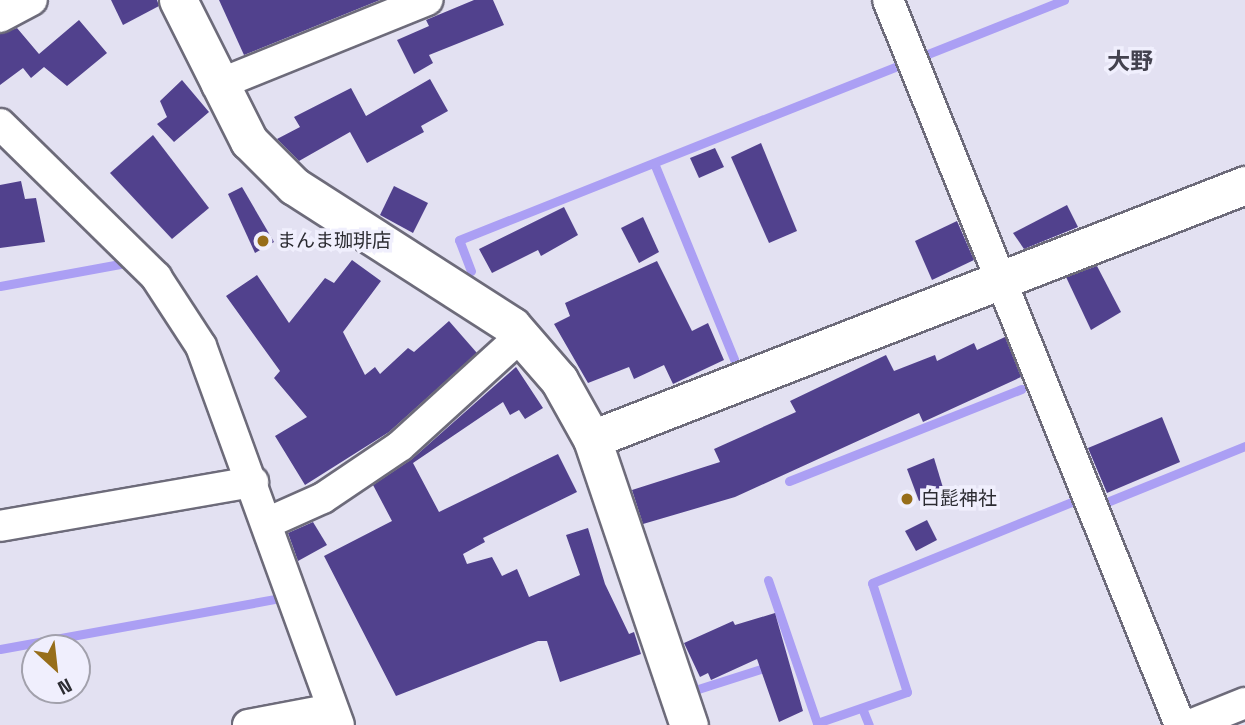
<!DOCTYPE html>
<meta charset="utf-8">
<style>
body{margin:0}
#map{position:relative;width:1245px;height:725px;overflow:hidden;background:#e3e1f2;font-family:"Space Grotesk","Noto Sans JP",sans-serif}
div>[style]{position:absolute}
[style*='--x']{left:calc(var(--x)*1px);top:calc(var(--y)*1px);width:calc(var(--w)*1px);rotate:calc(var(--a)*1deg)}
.stream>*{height:9px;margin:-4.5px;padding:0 4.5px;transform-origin:4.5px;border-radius:4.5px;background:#ab9ff4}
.building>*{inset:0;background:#51418d}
.roads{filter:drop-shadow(2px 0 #6d6b7a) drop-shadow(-2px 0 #6d6b7a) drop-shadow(0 2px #6d6b7a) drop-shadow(0 -2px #6d6b7a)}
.minor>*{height:30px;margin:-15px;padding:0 15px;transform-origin:15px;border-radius:15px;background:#fff}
.tertiary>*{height:37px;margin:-18.5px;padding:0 18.5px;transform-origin:18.5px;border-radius:18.5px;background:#fff}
.dots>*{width:19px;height:19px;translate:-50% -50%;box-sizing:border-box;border:4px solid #f0effd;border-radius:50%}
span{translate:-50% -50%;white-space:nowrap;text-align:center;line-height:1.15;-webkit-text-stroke:7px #f0effd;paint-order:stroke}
.poi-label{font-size:19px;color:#2c2c32}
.left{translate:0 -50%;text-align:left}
.quarter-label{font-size:23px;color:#43424f;font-weight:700}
.north{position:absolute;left:21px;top:634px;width:70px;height:70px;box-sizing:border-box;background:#f0effd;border:2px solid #a2a1ac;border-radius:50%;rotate:153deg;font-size:19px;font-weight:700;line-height:28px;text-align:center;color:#2c2c32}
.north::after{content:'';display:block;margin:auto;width:24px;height:32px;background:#976e1a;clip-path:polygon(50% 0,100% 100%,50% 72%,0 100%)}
</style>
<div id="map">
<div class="stream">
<i style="--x:654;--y:163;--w:212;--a:67.8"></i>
<i style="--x:471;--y:271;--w:33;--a:-111"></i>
<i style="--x:459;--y:240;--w:651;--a:-21.64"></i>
<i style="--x:0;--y:286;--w:122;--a:-10.4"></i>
<i style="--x:789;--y:481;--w:250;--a:-21.6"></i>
<i style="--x:1102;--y:504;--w:154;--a:-22.1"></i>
<i style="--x:768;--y:580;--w:151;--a:71.1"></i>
<i style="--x:817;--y:723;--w:95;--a:-19"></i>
<i style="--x:907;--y:692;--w:114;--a:-107.8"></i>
<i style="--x:872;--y:583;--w:229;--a:-22.1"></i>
<i style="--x:0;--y:649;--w:280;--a:-10.3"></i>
<i style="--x:692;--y:682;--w:9;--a:69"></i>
<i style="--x:695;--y:690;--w:79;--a:-17.7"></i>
<i style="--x:862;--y:708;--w:18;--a:68"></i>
</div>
<div class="building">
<i style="clip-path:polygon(111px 0,157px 0,159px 6px,123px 25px)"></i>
<i style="clip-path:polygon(219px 0,380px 0,244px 55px)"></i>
<i style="clip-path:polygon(474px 0,493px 0,504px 25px,429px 55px,433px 63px,414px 74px,397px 40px,429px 26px,426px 20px)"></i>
<i style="clip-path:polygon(79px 20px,107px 53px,67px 86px,44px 67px,31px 78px,23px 68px,0 85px,0 34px,17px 28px,39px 54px)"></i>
<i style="clip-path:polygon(430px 79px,448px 111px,421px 126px,424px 132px,367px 163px,350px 132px,299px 161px,277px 139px,300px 127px,294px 117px,351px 88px,366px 116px)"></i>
<i style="clip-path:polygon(182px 80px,209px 112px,174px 142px,157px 124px,167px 117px,160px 101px)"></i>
<i style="clip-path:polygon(153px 135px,209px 208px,172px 239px,110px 173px)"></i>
<i style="clip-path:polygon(761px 143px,797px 231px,769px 243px,731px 157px)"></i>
<i style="clip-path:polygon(715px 148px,724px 167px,699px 178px,690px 158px)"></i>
<i style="clip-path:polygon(21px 181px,25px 199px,36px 198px,45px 242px,0 248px,0 185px)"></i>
<i style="clip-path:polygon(394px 186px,428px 203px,413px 233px,380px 215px)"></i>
<i style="clip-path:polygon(242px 187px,274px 242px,255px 253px,228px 194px)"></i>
<i style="clip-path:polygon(1067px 205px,1078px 227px,1024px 249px,1013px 233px)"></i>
<i style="clip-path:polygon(564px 207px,578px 235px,541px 256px,538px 250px,492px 273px,479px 249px)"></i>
<i style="clip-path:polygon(643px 217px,659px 252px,639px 263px,621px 228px)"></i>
<i style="clip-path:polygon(957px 221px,974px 260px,932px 280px,915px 241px)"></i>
<i style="clip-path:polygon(352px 260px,381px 281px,343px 332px,365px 375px,375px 367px,380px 374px,408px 348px,414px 352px,449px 321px,477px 353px,389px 432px,305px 485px,275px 436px,307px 417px,274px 378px,280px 371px,226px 296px,257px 275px,289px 323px,325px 278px,334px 283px)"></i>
<i style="clip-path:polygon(657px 261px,692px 331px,708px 323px,724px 360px,673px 384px,664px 365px,634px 379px,629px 367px,588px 383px,554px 324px,570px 316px,565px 303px)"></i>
<i style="clip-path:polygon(1097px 266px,1121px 312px,1091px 330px,1066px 277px)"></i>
<i style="clip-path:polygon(1005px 337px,1021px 377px,923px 422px,919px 413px,735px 497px,643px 524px,632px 490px,720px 462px,714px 449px,796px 412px,790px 401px,886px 355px,894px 371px,935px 355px,937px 361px,974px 343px,977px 350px)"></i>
<i style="clip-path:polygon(516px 367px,543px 408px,525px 419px,519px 410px,510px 415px,503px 402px,413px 463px,439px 512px,558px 454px,577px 492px,483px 538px,485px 542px,463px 554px,467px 564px,492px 557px,502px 576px,517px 569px,529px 597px,580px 575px,566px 535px,588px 528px,605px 584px,629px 634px,634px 632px,641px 654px,560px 682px,547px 641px,538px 641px,396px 696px,324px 556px,392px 521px,373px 485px,412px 459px)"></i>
<i style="clip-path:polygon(1162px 417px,1180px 462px,1107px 493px,1088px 448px)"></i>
<i style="clip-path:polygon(934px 458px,944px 491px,919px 501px,907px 469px)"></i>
<i style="clip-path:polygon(927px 520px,937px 540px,916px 551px,905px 531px)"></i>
<i style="clip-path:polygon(313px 522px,327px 545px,298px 561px,288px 533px)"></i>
<i style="clip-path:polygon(775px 613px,803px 711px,779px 722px,757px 659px,711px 680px,708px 673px,700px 677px,684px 643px,733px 621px,735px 625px)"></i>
</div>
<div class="roads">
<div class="minor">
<i style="--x:888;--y:0;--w:782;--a:68.06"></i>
<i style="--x:0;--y:17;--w:36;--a:-28"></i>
<i style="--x:217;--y:85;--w:227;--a:-22"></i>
<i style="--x:0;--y:124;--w:219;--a:44.4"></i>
<i style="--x:156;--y:277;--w:82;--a:56.9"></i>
<i style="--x:201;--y:346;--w:403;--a:70"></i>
<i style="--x:267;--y:523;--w:61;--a:-24.1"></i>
<i style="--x:323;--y:498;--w:93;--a:-34"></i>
<i style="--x:400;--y:446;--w:164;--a:-42.3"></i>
<i style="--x:0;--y:526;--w:257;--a:-9.9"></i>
<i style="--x:248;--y:725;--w:86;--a:-10.7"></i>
<i style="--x:1190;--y:725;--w:59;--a:-21.8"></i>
</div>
<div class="tertiary">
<i style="--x:178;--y:0;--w:158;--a:63.3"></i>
<i style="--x:249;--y:141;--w:64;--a:45"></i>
<i style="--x:294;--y:186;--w:259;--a:32.7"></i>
<i style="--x:512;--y:326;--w:72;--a:49"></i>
<i style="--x:559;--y:380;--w:68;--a:60.8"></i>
<i style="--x:592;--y:439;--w:302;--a:71.3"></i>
<i style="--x:592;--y:439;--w:701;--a:-21.25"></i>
</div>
</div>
<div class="dots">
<i style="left:263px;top:241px;background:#976e1a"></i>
<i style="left:907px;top:499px;background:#976e1a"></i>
</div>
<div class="poi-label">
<span class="left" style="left:277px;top:241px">まんま珈琲店</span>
<span class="left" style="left:921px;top:499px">白髭神社</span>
</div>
<div class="quarter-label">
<span style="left:1130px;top:61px">大野</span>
</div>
<div class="north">N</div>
</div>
